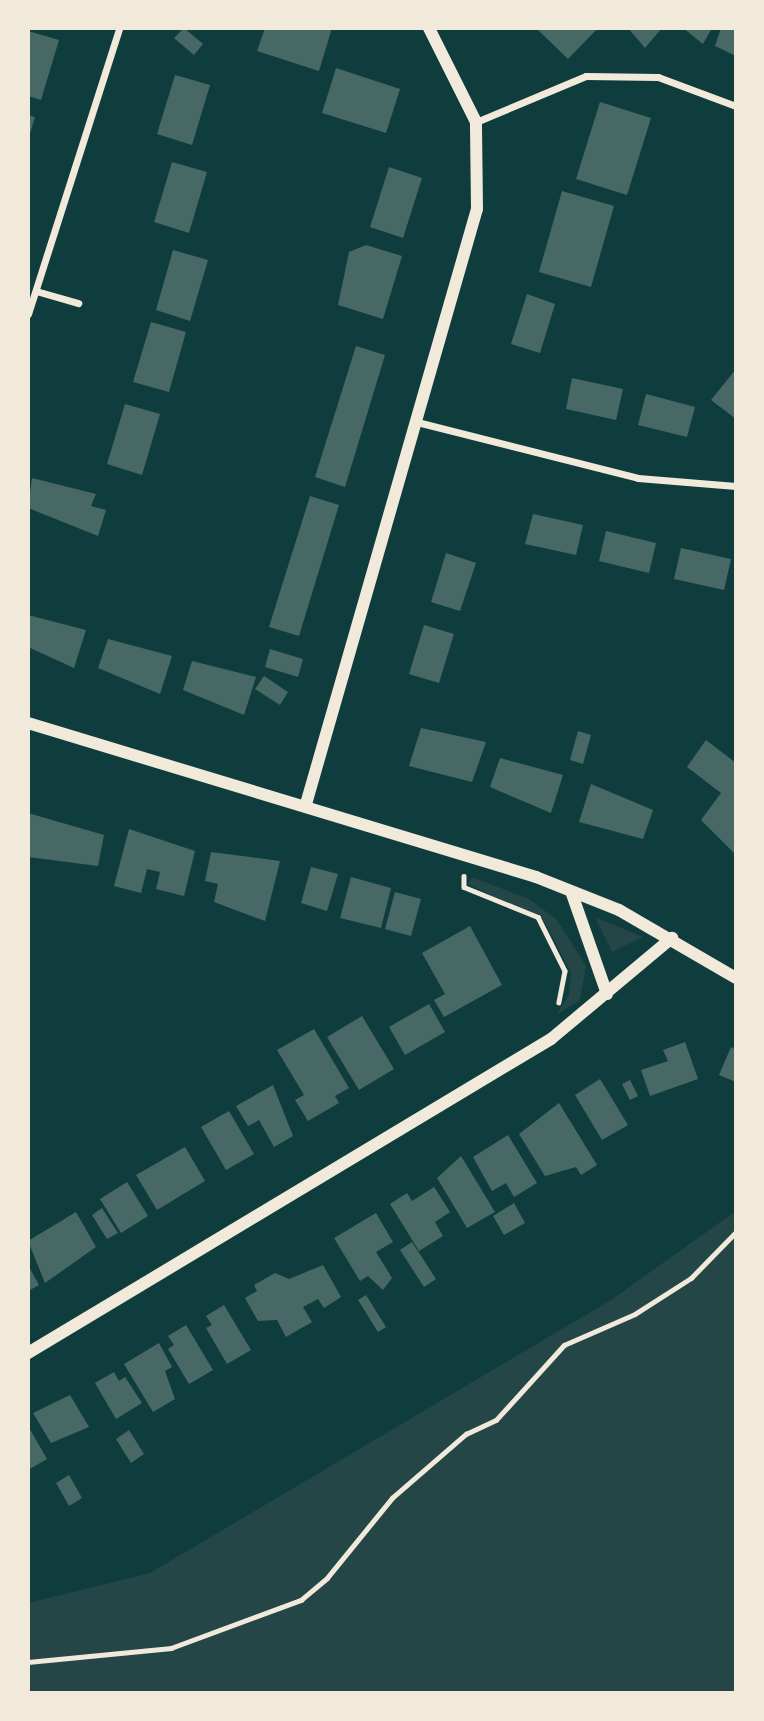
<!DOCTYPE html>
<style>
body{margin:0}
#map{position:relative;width:764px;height:1721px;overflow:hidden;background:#0f3d3e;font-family:"Varela Round",sans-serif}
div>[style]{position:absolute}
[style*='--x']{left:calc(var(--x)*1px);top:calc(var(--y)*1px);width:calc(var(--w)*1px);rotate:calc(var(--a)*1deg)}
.green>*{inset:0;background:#244646}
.building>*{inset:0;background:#486865}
.path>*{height:4.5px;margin:-2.25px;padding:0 2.25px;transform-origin:2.25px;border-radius:2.25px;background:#f1e9da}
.minor>*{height:7px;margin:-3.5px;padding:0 3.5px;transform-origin:3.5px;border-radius:3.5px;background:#f1e9da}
.tertiary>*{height:12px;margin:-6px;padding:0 6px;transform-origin:6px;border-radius:6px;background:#f1e9da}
span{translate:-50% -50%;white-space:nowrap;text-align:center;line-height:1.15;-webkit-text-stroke:7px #f1e9da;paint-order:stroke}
.frame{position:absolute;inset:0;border:30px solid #f1e9da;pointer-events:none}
</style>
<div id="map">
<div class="green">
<i style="clip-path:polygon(472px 877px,529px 899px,557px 920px,586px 966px,580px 1000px,556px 1015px,569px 995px,571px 973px,545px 922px,468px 884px)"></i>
<i style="clip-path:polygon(595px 917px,643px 937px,612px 952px)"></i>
<i style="clip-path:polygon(736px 1211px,736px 1693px,28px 1693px,28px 1603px,150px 1573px,611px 1300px)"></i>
</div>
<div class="building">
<i style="clip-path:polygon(184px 28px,203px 44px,194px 55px,174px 38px)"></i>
<i style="clip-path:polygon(265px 28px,332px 28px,319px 71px,257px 51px)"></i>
<i style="clip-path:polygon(536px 28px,598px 28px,568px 59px)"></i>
<i style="clip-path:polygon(628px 28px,659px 28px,661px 29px,645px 48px)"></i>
<i style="clip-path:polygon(683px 28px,712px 28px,703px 44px)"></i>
<i style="clip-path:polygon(721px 28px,736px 28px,736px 56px,715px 46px)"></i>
<i style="clip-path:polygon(28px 31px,59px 40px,41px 100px,28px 96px)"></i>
<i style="clip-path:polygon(336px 68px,400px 89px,386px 133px,322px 113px)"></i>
<i style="clip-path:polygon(175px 75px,210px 85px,192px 145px,157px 134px)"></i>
<i style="clip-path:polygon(600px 102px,651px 118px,627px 195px,576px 179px)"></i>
<i style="clip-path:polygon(28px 115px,35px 117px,29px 137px,28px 137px)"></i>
<i style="clip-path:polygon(172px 162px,207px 172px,189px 233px,154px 222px)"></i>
<i style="clip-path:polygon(389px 167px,422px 178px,403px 238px,370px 227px)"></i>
<i style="clip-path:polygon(562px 191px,614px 206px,591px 287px,539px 272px)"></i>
<i style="clip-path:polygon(366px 245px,402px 256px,383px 319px,338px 305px,349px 252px)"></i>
<i style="clip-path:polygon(173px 250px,208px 260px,190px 321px,156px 310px)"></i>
<i style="clip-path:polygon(527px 294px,555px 304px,540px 353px,511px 344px)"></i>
<i style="clip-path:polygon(151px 322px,186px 332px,169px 392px,133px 382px)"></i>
<i style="clip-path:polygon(356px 346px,385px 355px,345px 487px,315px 477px)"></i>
<i style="clip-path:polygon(736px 369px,736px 419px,711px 400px)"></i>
<i style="clip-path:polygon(572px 378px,623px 389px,616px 420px,566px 409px)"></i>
<i style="clip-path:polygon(646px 394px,695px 407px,687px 437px,638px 425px)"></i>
<i style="clip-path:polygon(125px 404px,160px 414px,142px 475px,107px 464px)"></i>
<i style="clip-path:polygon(32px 478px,96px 494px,91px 506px,106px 510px,98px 536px,28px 508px)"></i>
<i style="clip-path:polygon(310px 496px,339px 505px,299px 636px,269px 627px)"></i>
<i style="clip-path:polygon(533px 514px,583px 525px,576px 555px,525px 544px)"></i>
<i style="clip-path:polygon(606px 531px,656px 543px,649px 573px,599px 561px)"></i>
<i style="clip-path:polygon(681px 548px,731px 559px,724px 590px,674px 579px)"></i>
<i style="clip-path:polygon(446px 553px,476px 563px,460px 611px,431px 602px)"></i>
<i style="clip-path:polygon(28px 615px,86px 630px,74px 668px,28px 647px)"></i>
<i style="clip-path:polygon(424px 625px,454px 634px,439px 683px,409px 674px)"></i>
<i style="clip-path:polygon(108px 639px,172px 656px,160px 694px,98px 668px)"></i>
<i style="clip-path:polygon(270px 649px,303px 659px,298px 677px,265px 667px)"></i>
<i style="clip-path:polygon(192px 661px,256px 677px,244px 715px,183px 690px)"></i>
<i style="clip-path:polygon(264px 676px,288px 692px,280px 705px,255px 689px)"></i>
<i style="clip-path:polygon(421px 728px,486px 742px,472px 782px,409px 766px)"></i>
<i style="clip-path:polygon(578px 731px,591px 735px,583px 764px,570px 760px)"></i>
<i style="clip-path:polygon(706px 740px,736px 763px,736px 855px,701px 820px,721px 793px,687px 767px)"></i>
<i style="clip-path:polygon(500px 758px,563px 775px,551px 813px,490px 787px)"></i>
<i style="clip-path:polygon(591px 784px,653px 810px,643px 839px,579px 822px)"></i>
<i style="clip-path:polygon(28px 813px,104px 835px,98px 866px,28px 857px)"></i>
<i style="clip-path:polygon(129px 829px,195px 851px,184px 896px,156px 889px,160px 872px,147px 869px,141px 893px,114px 886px)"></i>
<i style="clip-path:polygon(211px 852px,280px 861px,265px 921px,214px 902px,218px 884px,205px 881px)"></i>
<i style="clip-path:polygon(311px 867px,338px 874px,327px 911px,301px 903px)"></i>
<i style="clip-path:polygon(351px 877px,391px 888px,381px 928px,340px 918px)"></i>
<i style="clip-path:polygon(395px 892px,421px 899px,411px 936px,385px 929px)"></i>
<i style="clip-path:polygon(470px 926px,502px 985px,444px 1017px,434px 1000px,445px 994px,422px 953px)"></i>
<i style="clip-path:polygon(429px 1004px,445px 1032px,405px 1055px,389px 1027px)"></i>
<i style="clip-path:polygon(362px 1016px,394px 1069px,359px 1090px,327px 1037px)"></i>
<i style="clip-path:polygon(314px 1029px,349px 1088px,335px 1096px,339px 1103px,308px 1121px,295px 1100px,304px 1095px,277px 1050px)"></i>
<i style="clip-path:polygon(685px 1042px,698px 1079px,650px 1096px,641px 1070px,668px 1061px,663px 1050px)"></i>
<i style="clip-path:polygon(731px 1047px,736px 1050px,736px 1082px,719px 1075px)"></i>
<i style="clip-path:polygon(600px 1079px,628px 1125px,602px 1140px,575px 1095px)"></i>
<i style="clip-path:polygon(630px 1080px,638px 1096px,630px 1100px,622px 1084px)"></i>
<i style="clip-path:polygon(273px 1085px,293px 1136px,274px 1147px,259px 1120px,248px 1126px,236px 1106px)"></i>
<i style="clip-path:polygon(559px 1103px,597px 1165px,581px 1175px,576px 1167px,545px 1176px,519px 1134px)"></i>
<i style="clip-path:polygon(229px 1111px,254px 1154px,226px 1170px,201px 1127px)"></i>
<i style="clip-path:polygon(508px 1135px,537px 1183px,514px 1197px,506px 1183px,492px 1191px,473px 1157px)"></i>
<i style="clip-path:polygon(185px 1147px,205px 1181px,157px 1210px,136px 1175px)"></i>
<i style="clip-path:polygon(461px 1156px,495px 1212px,467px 1228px,437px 1178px)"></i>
<i style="clip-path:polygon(127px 1182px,148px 1216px,121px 1233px,100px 1199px)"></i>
<i style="clip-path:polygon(434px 1187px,450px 1212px,435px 1222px,443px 1236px,419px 1251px,390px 1204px,407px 1193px,412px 1201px)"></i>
<i style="clip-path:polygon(514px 1203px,525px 1223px,504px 1235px,493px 1216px)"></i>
<i style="clip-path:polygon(102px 1208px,118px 1233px,107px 1239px,92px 1215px)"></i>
<i style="clip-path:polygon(76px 1212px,96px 1247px,45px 1283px,28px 1241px)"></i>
<i style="clip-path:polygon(376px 1213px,393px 1242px,376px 1252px,392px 1278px,383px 1290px,368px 1276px,360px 1281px,334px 1238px)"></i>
<i style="clip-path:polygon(412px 1242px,436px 1279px,424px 1287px,400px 1250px)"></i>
<i style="clip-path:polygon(28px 1265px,39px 1285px,28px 1291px)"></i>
<i style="clip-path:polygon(323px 1265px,341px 1297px,324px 1308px,318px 1299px,303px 1307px,312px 1322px,286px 1337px,277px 1320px,258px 1321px,245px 1298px,257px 1291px,254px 1285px,275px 1273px,289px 1279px)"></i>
<i style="clip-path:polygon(366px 1295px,386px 1327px,378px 1332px,358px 1300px)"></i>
<i style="clip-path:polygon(224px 1305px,251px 1350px,227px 1364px,206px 1328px,212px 1325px,206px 1316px)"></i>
<i style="clip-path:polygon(186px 1325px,213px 1370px,189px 1384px,168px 1349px,174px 1345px,168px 1336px)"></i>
<i style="clip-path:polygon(159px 1343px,172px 1367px,165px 1371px,175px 1399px,153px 1412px,124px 1364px)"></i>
<i style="clip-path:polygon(114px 1372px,119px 1381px,125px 1377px,142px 1403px,116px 1419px,95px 1383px)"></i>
<i style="clip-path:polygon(70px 1395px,89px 1427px,51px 1443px,33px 1413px)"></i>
<i style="clip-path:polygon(28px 1426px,47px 1459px,28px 1470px)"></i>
<i style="clip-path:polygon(129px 1430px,144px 1454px,131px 1463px,116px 1439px)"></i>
<i style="clip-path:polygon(69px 1475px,82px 1498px,69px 1506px,56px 1483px)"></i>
</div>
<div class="path">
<i style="--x:464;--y:876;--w:11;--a:90"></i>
<i style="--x:464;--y:887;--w:80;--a:22.1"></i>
<i style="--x:538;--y:917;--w:60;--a:63.4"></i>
<i style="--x:565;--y:971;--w:32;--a:101"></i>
<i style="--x:28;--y:1662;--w:144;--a:-5.6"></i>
<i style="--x:171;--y:1648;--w:139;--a:-20.3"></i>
<i style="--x:301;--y:1600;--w:34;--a:-40"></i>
<i style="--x:327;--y:1578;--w:103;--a:-50.9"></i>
<i style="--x:392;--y:1498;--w:98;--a:-40.9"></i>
<i style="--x:466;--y:1434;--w:33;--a:-25"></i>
<i style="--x:496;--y:1420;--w:101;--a:-47.8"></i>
<i style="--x:564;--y:1345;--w:77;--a:-23.6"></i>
<i style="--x:635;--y:1314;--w:67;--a:-32.7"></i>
<i style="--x:691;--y:1278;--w:64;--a:-45.6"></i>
</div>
<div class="minor">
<i style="--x:476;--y:122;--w:119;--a:-22.7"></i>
<i style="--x:586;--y:76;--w:72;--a:0.8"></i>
<i style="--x:658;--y:77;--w:83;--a:20.4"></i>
<i style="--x:36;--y:291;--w:44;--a:15.9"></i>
<i style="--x:28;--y:314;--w:300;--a:-72.3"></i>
<i style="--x:417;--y:422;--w:228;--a:14.2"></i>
<i style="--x:638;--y:478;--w:98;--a:4.7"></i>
</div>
<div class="tertiary">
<i style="--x:28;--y:723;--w:531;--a:16.86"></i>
<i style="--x:536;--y:877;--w:89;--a:21.7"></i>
<i style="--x:619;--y:910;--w:135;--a:30.2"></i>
<i style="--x:306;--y:804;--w:619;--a:-73.97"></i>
<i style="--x:477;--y:209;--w:87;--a:-90.7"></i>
<i style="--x:476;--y:122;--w:105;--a:-116.6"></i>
<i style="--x:572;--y:894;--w:106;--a:70.7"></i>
<i style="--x:28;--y:1353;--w:610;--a:-30.98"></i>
<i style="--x:551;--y:1039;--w:158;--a:-39.9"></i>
</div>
<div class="frame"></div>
</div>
